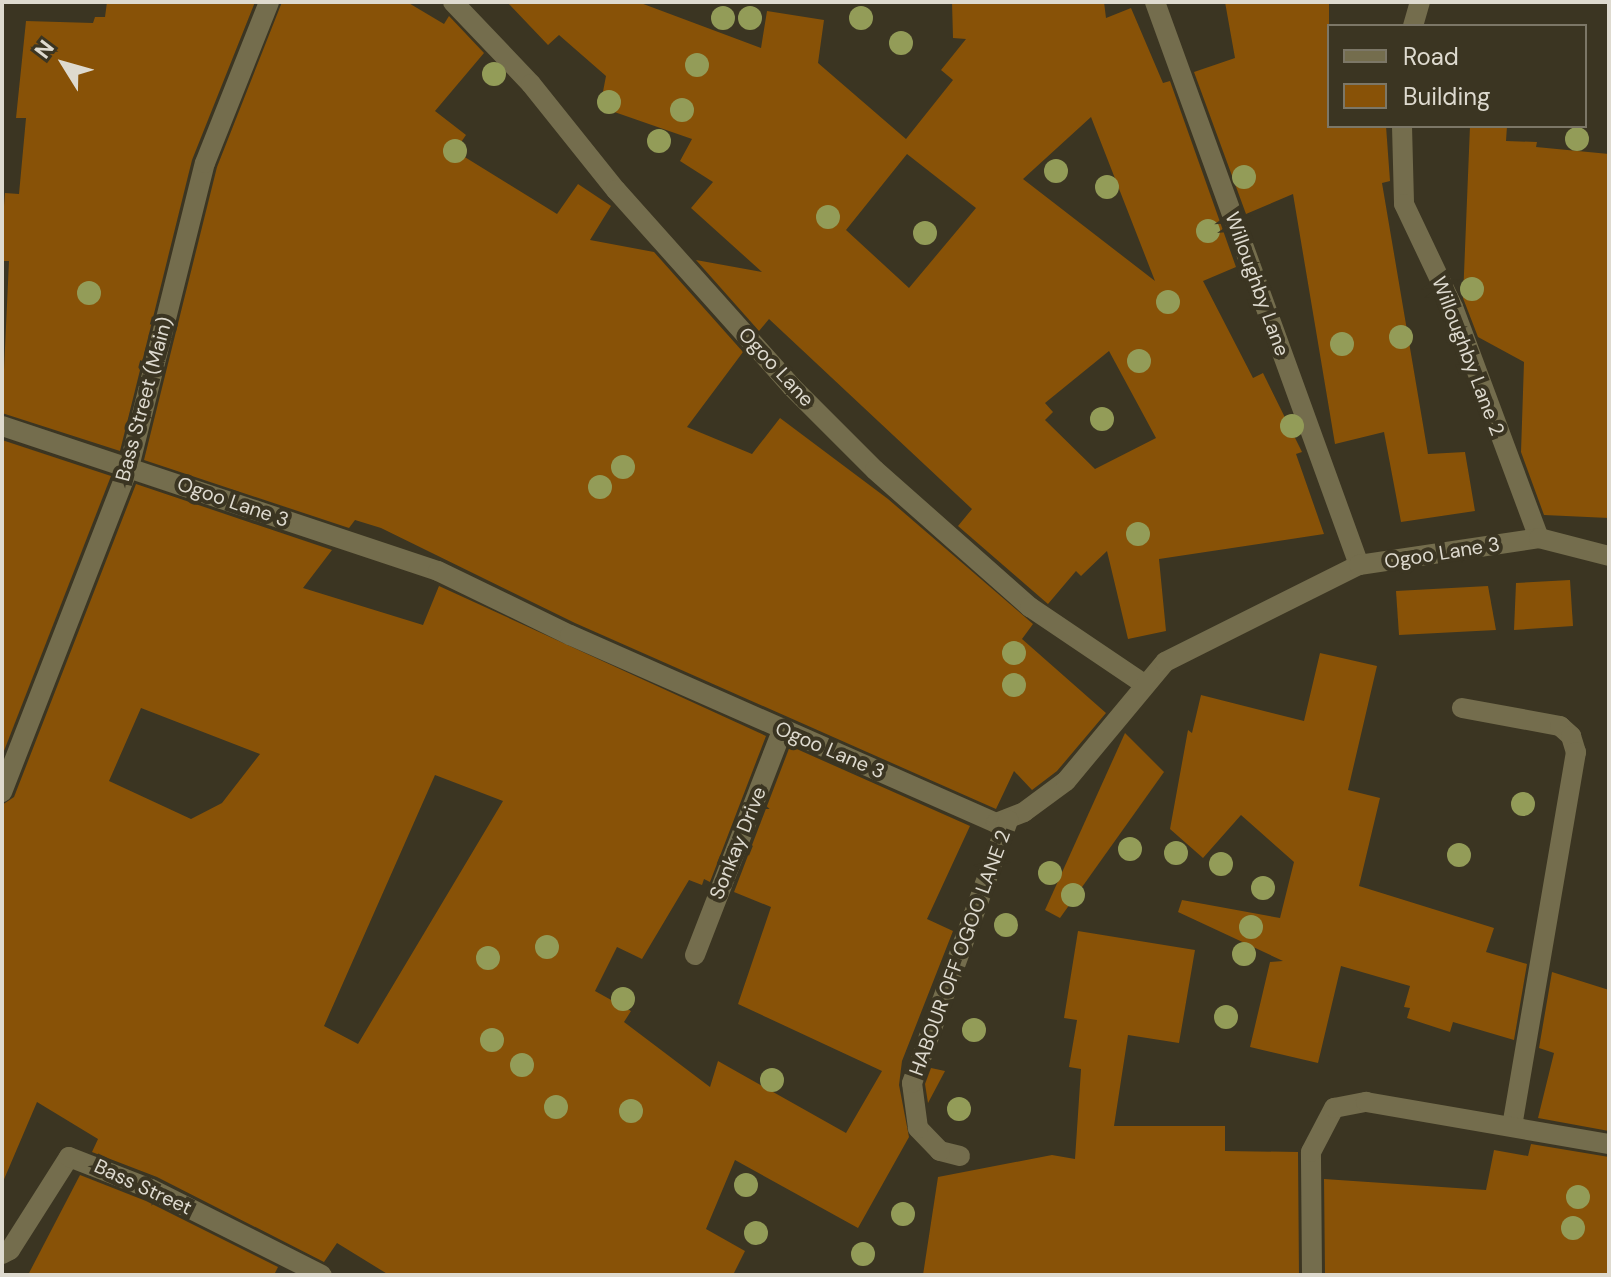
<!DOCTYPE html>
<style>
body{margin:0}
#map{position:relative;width:1611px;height:1277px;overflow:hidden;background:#3b3522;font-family:"DM Sans",sans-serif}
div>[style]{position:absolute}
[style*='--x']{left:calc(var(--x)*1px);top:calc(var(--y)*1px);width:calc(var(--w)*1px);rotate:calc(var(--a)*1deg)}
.building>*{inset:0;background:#885207}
.minor>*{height:20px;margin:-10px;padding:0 10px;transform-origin:10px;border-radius:10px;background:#746d4d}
.trees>*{width:24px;height:24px;margin:-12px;border-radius:50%;background:#939c58}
span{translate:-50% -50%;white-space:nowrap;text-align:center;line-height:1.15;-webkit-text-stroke:8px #3b3522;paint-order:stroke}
.street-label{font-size:20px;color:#dedacf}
.frame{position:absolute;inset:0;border:4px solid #dedacf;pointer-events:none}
.legend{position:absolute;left:1327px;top:24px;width:260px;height:104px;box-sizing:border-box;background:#3b3522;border:2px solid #7c7767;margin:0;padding:10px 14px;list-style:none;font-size:24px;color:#dedacf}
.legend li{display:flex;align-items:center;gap:16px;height:40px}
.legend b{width:40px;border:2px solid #7c7767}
.north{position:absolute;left:24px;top:24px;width:80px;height:80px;-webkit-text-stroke:6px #3b3522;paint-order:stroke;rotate:307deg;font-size:22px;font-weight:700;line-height:32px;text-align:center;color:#dedacf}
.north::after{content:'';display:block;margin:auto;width:28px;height:36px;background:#dedacf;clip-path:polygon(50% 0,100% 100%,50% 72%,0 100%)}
</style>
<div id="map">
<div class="building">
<i style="clip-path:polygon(107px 2px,255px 2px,192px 160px,120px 451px,2px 413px,9px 261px,2px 261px,2px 232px,5px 193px,19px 194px,26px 118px,16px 118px,26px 21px,93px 23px,95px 17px,105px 17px)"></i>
<i style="clip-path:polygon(282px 2px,407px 2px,444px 24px,449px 16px,484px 53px,435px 111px,466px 135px,455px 151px,557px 214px,578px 184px,611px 206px,590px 240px,654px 252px,743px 352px,687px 427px,752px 454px,780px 418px,888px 499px,1033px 624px,1022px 639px,1106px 713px,1057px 771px,1032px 790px,1014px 771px,996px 809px,575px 623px,381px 528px,355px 520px,349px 528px,144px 460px,217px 167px)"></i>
<i style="clip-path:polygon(evenodd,507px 2px,638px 2px,761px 48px,767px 11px,824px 20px,818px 63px,906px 139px,953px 80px,941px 70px,966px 39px,953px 38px,952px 2px,1104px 2px,1106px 18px,1131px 8px,1163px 83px,1170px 81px,1236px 267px,1203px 281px,1253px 378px,1263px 373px,1302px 452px,1296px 454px,1324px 534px,1159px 559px,1166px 631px,1128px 639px,1107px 551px,1081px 576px,1076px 571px,1048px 604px,958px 526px,972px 509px,769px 319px,759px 331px,696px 260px,762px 272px,691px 208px,713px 182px,680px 161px,692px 139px,600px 107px,606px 76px,559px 35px,548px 45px,507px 2px,1091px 117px,1155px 281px,1023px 179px,1091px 117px,507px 2px,907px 154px,976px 208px,909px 288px,846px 230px,907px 154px,507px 2px,1109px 351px,1156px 438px,1095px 469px,1045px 420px,1053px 412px,1045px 403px,1109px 351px)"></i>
<i style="clip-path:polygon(1225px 2px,1329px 2px,1329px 126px,1386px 126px,1390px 181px,1382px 183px,1428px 454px,1465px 452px,1475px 511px,1401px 522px,1384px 432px,1335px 444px,1293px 194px,1246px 214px,1194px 72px,1235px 58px)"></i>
<i style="clip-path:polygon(1470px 126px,1507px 126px,1506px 141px,1537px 142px,1536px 147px,1609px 154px,1609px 518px,1544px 515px,1521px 452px,1524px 362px,1478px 337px,1463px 298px)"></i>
<i style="clip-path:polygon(2px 440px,111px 476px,2px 756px)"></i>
<i style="clip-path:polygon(evenodd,136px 484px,332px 550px,303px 588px,423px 625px,439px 586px,766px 736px,710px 882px,704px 879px,702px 885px,689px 880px,642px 959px,617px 947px,595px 991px,631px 1011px,624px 1022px,710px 1087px,718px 1061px,846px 1133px,882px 1071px,738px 1004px,771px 907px,734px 892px,790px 746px,970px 826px,927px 919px,953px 931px,902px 1061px,899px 1085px,909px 1137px,858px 1228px,735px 1160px,706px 1229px,745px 1251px,733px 1275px,389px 1275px,337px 1243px,324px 1262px,157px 1177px,92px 1152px,98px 1139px,37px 1102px,2px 1184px,2px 805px,14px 797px,136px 484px,141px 708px,260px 754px,222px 803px,191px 819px,109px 781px,141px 708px,136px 484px,435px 775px,503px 801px,358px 1044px,324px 1026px,435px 775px)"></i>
<i style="clip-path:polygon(1570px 580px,1573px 626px,1514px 630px,1516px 583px)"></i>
<i style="clip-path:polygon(1488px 586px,1496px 630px,1399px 635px,1396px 591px)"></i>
<i style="clip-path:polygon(1320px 653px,1377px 666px,1348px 790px,1380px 798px,1359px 886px,1494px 928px,1486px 952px,1527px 964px,1514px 1040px,1453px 1022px,1450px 1032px,1407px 1018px,1410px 1008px,1404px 1007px,1410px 986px,1341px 966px,1318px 1063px,1250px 1047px,1270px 962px,1283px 961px,1178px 912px,1182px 900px,1280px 918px,1294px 862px,1241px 815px,1203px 858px,1170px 829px,1188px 730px,1192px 733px,1201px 695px,1304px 721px)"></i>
<i style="clip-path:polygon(1125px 733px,1164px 772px,1060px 918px,1045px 910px)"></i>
<i style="clip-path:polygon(1078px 931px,1195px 950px,1179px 1043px,1128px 1035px,1114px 1126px,1225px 1126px,1225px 1151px,1298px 1152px,1299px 1275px,923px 1275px,938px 1177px,1052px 1155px,1075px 1159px,1081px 1069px,1069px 1067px,1077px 1020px,1064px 1018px)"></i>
<i style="clip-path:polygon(1552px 972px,1609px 990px,1609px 1131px,1538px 1118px,1554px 1053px,1539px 1048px)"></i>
<i style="clip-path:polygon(931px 1068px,945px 1071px,928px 1103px,925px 1084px)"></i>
<i style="clip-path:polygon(1531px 1144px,1609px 1157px,1609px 1275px,1325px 1275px,1324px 1179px,1486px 1190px,1494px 1150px,1528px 1156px)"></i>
<i style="clip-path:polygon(80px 1175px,146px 1201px,278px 1267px,274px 1275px,28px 1275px)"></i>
</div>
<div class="minor">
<i style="--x:453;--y:2;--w:113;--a:46.4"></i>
<i style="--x:531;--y:84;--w:136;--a:51.3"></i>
<i style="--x:616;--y:190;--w:264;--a:48.2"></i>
<i style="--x:792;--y:387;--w:117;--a:45"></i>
<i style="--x:875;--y:470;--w:207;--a:41.5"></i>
<i style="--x:1030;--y:607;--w:138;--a:34"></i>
<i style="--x:1155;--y:2;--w:599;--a:70.08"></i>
<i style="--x:1413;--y:26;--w:25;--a:-74"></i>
<i style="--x:1402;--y:126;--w:78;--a:88.5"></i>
<i style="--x:1404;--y:204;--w:114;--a:64.6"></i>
<i style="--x:1453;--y:307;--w:246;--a:69.6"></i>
<i style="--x:2;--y:426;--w:459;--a:18.4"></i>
<i style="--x:438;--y:571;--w:147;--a:25.9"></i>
<i style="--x:570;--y:635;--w:466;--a:23.8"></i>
<i style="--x:996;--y:823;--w:30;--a:-21"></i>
<i style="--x:1024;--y:812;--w:52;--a:-36.4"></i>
<i style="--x:1066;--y:781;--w:155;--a:-50.2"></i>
<i style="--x:1165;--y:662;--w:217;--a:-26.6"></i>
<i style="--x:1359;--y:565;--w:182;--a:-8.5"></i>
<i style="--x:1539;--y:538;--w:72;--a:14.4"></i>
<i style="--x:1462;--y:708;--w:100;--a:10.4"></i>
<i style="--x:1560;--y:726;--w:15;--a:42"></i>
<i style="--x:1571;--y:736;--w:17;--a:73"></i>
<i style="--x:1576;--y:752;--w:380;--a:99.7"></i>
<i style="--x:2;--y:792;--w:349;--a:-68.7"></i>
<i style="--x:129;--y:467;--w:313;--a:-76"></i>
<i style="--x:205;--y:163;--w:173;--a:-68.3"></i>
<i style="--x:695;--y:955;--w:240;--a:-68.8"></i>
<i style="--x:960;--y:1156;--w:21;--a:-166"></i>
<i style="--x:940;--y:1151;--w:32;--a:-134"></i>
<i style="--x:918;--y:1128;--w:45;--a:-97.6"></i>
<i style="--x:912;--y:1083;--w:280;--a:-69.9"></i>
<i style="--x:2;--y:1254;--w:9;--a:-27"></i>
<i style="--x:10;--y:1250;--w:110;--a:-57.6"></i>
<i style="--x:69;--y:1157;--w:88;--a:21.3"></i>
<i style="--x:151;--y:1189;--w:191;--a:26.7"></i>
<i style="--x:1312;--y:1275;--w:123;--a:-90.5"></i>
<i style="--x:1311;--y:1152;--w:50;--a:-62.4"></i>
<i style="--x:1334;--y:1108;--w:33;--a:-11"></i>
<i style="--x:1366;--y:1102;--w:247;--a:9.8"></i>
</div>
<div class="trees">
<i style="left:723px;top:18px"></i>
<i style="left:750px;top:18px"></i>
<i style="left:861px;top:18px"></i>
<i style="left:901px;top:43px"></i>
<i style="left:697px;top:65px"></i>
<i style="left:494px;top:74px"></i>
<i style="left:609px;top:102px"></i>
<i style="left:682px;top:110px"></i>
<i style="left:1577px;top:139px"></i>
<i style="left:659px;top:141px"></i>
<i style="left:455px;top:151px"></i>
<i style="left:1056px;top:171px"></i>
<i style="left:1244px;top:177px"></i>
<i style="left:1107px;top:187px"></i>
<i style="left:828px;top:217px"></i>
<i style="left:1208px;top:231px"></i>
<i style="left:925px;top:233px"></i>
<i style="left:1472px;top:289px"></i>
<i style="left:89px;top:293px"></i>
<i style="left:1168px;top:302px"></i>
<i style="left:1401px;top:337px"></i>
<i style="left:1342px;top:344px"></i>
<i style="left:1139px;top:361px"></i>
<i style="left:1102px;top:419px"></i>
<i style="left:1292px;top:426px"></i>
<i style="left:623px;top:467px"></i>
<i style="left:600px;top:487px"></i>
<i style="left:1138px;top:534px"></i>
<i style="left:1014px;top:653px"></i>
<i style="left:1014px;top:685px"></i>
<i style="left:1523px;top:804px"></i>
<i style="left:1130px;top:849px"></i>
<i style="left:1176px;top:853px"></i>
<i style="left:1459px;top:855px"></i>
<i style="left:1221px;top:864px"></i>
<i style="left:1050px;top:873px"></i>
<i style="left:1263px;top:888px"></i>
<i style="left:1073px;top:895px"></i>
<i style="left:1006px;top:925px"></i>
<i style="left:1251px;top:927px"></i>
<i style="left:547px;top:947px"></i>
<i style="left:1244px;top:954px"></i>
<i style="left:488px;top:958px"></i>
<i style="left:623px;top:999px"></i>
<i style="left:1226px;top:1017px"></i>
<i style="left:974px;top:1030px"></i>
<i style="left:492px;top:1040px"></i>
<i style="left:522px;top:1065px"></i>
<i style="left:772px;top:1080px"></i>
<i style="left:556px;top:1107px"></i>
<i style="left:959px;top:1109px"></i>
<i style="left:631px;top:1111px"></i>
<i style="left:746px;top:1185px"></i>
<i style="left:1578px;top:1197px"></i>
<i style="left:903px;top:1214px"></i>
<i style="left:1573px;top:1228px"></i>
<i style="left:756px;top:1233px"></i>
<i style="left:863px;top:1254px"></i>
</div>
<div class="street-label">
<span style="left:1257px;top:284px;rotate:70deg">Willoughby Lane</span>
<span style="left:1468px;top:356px;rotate:69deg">Willoughby Lane 2</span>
<span style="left:776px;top:367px;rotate:47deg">Ogoo Lane</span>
<span style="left:144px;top:399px;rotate:-75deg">Bass Street (Main)</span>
<span style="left:233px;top:502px;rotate:19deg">Ogoo Lane 3</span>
<span style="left:1442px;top:553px;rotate:-9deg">Ogoo Lane 3</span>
<span style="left:830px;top:750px;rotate:23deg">Ogoo Lane 3</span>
<span style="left:738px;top:843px;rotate:-68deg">Sonkay Drive</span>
<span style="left:960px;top:953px;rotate:-70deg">HABOUR OFF OGOO LANE 2</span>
<span style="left:143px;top:1187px;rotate:25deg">Bass Street</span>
</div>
<div class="frame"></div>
<ul class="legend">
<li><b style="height:10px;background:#746d4d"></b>Road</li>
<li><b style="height:22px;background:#885207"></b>Building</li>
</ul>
<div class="north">N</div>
</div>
